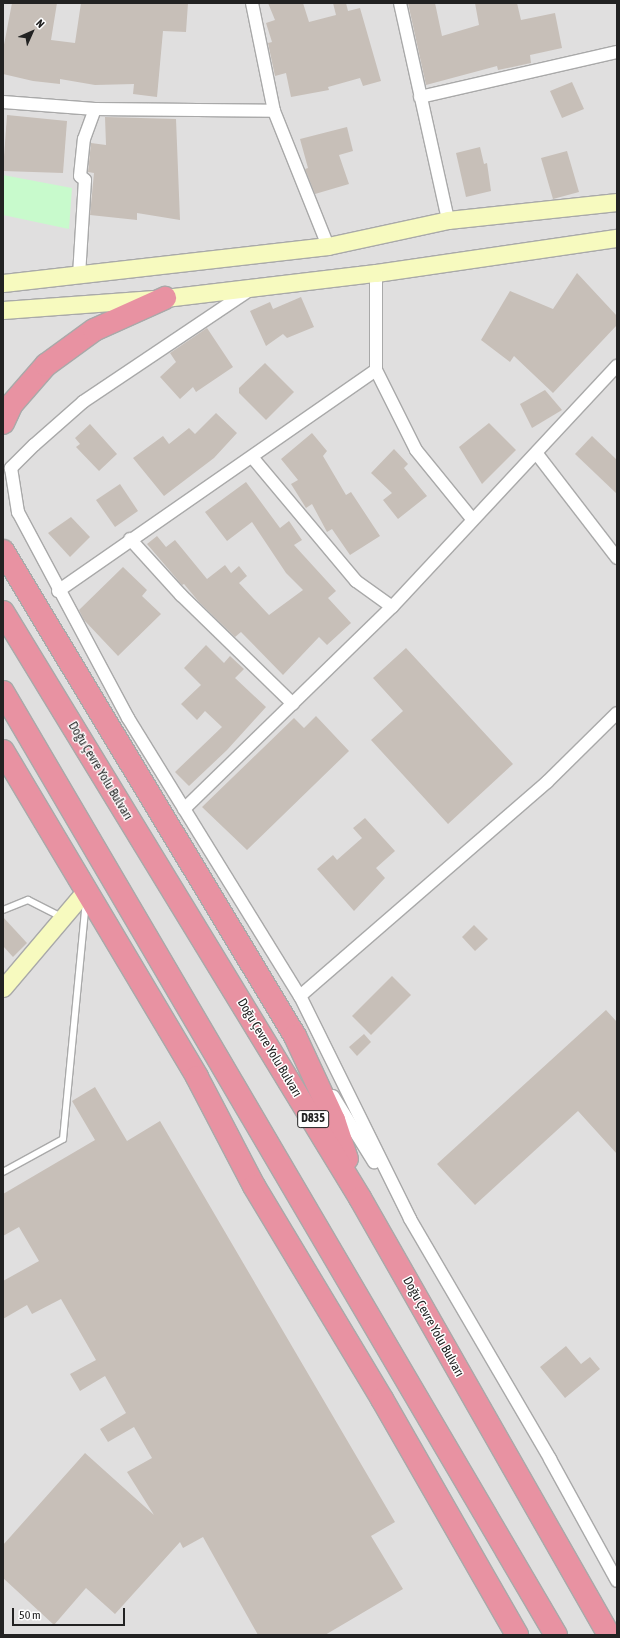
<!DOCTYPE html>
<meta charset="utf-8">
<style>
body{margin:0}
#map{position:relative;width:620px;height:1638px;overflow:hidden;background:#f2efe9;font-family:"Asap Condensed",sans-serif}
div>[style]{position:absolute}
[style*='--x']{left:calc(var(--x)*1px);top:calc(var(--y)*1px);width:calc(var(--w)*1px);rotate:calc(var(--a)*1deg)}
.residential>*{inset:0;background:#e0dfdf}
.park>*{inset:0;background:#c8facc}
.building>*{inset:0;background:#c7bfb8}
.roads{filter:drop-shadow(1px 0 #a9a9a9) drop-shadow(-1px 0 #a9a9a9) drop-shadow(0 1px #a9a9a9) drop-shadow(0 -1px #a9a9a9)}
.lane>*{height:6px;margin:-3px;padding:0 3px;transform-origin:3px;border-radius:3px;background:#fff}
.street>*{height:12px;margin:-6px;padding:0 6px;transform-origin:6px;border-radius:6px;background:#fff}
.secondary>*{height:17px;margin:-8.5px;padding:0 8.5px;transform-origin:8.5px;border-radius:8.5px;background:#f7fabf}
.highway>*{height:22px;margin:-11px;padding:0 11px;transform-origin:11px;border-radius:11px;background:#e892a2}
span{translate:-50% -50%;white-space:nowrap;text-align:center;line-height:1.15;-webkit-text-stroke:3px #fff;paint-order:stroke}
.shield-label span{padding:1px 3px;background:#fff;border:1px solid;border-radius:3px;-webkit-text-stroke-width:0}
.shield-label{font-size:12px;color:#222;font-weight:700}
.street-label{font-size:13px;color:#222}
.frame{position:absolute;inset:0;border:4px solid #222;pointer-events:none}
.north{position:absolute;left:12px;top:12px;width:40px;height:40px;-webkit-text-stroke:3px #fff;paint-order:stroke;rotate:45deg;font-size:11px;font-weight:700;line-height:16px;text-align:center;color:#222}
.north::after{content:'';display:block;margin:auto;width:14px;height:18px;background:#222;clip-path:polygon(50% 0,100% 100%,50% 72%,0 100%)}
.scale{position:absolute;left:12px;top:1608px;width:113px;height:18px;box-sizing:border-box;border:2px solid #222;border-top:0;padding-left:5px;font-size:12px;line-height:14px;white-space:nowrap;color:#222;-webkit-text-stroke:3px #fff;paint-order:stroke}
</style>
<div id="map">
<div class="residential">
<i style="clip-path:polygon(3px 3px,617px 3px,617px 1635px,3px 1635px)"></i>
</div>
<div class="park">
<i style="clip-path:polygon(3px 175px,72px 188px,69px 229px,3px 215px)"></i>
</div>
<div class="building">
<i style="clip-path:polygon(12px 3px,57px 3px,51px 40px,75px 43px,81px 3px,188px 3px,186px 32px,163px 31px,157px 97px,133px 94px,134px 84px,95px 85px,60px 79px,60px 84px,33px 81px,3px 74px,3px 50px)"></i>
<i style="clip-path:polygon(268px 3px,303px 3px,309px 22px,336px 15px,333px 3px,346px 3px,348px 11px,360px 8px,381px 81px,363px 86px,360px 78px,328px 87px,329px 90px,291px 97px,286px 73px,275px 76px,268px 43px,272px 42px,266px 23px,275px 20px)"></i>
<i style="clip-path:polygon(408px 3px,435px 3px,442px 36px,479px 25px,475px 3px,517px 3px,521px 20px,555px 13px,562px 48px,530px 55px,531px 63px,498px 70px,497px 66px,426px 85px)"></i>
<i style="clip-path:polygon(572px 82px,584px 109px,562px 118px,550px 91px)"></i>
<i style="clip-path:polygon(7px 115px,67px 121px,63px 173px,3px 171px)"></i>
<i style="clip-path:polygon(105px 117px,176px 119px,180px 220px,137px 213px,137px 220px,90px 215px,94px 173px,88px 172px,91px 143px,106px 145px)"></i>
<i style="clip-path:polygon(347px 127px,353px 151px,339px 155px,349px 184px,315px 194px,305px 169px,308px 168px,300px 139px)"></i>
<i style="clip-path:polygon(480px 147px,484px 164px,487px 163px,491px 191px,466px 197px,456px 153px)"></i>
<i style="clip-path:polygon(567px 151px,579px 192px,553px 199px,541px 158px)"></i>
<i style="clip-path:polygon(577px 273px,617px 316px,617px 325px,553px 393px,514px 356px,510px 362px,481px 340px,510px 291px,553px 309px)"></i>
<i style="clip-path:polygon(301px 297px,314px 327px,287px 338px,283px 334px,266px 346px,250px 311px,270px 302px,273px 309px)"></i>
<i style="clip-path:polygon(207px 328px,233px 367px,196px 392px,193px 387px,180px 399px,160px 377px,176px 362px,170px 353px)"></i>
<i style="clip-path:polygon(265px 363px,294px 392px,266px 420px,239px 393px,239px 388px)"></i>
<i style="clip-path:polygon(545px 390px,562px 410px,532px 428px,520px 404px)"></i>
<i style="clip-path:polygon(216px 413px,237px 433px,214px 458px,164px 496px,133px 458px,163px 436px,169px 444px,189px 428px,195px 434px)"></i>
<i style="clip-path:polygon(489px 423px,516px 450px,482px 484px,459px 447px)"></i>
<i style="clip-path:polygon(90px 424px,117px 454px,99px 471px,76px 447px,80px 444px,75px 438px)"></i>
<i style="clip-path:polygon(312px 433px,327px 451px,323px 456px,346px 495px,351px 492px,380px 536px,350px 555px,332px 529px,327px 532px,312px 504px,306px 508px,291px 484px,298px 480px,281px 459px)"></i>
<i style="clip-path:polygon(592px 436px,617px 460px,617px 494px,575px 454px)"></i>
<i style="clip-path:polygon(394px 449px,408px 464px,404px 468px,427px 496px,398px 519px,383px 500px,392px 493px,371px 473px)"></i>
<i style="clip-path:polygon(246px 482px,280px 528px,289px 521px,302px 540px,294px 545px,336px 591px,328px 598px,351px 623px,327px 645px,319px 637px,283px 675px,241px 632px,235px 637px,199px 602px,184px 584px,182px 585px,147px 544px,157px 536px,166px 547px,175px 540px,207px 579px,225px 565px,231px 573px,239px 566px,247px 576px,239px 583px,269px 615px,303px 590px,286px 573px,252px 522px,227px 541px,205px 512px)"></i>
<i style="clip-path:polygon(120px 484px,138px 511px,115px 527px,96px 500px)"></i>
<i style="clip-path:polygon(71px 517px,90px 537px,70px 557px,48px 533px)"></i>
<i style="clip-path:polygon(123px 567px,147px 590px,142px 596px,161px 614px,118px 656px,84px 620px,79px 610px)"></i>
<i style="clip-path:polygon(206px 645px,224px 663px,230px 656px,244px 669px,235px 678px,266px 707px,227px 750px,189px 786px,175px 772px,222px 727px,205px 711px,197px 720px,181px 704px,201px 685px,184px 668px)"></i>
<i style="clip-path:polygon(406px 648px,513px 764px,448px 824px,371px 740px,403px 711px,373px 678px)"></i>
<i style="clip-path:polygon(316px 716px,349px 751px,247px 850px,202px 807px,294px 718px,304px 728px)"></i>
<i style="clip-path:polygon(365px 818px,395px 851px,376px 868px,385px 878px,354px 911px,317px 869px,333px 855px,337px 860px,362px 838px,353px 828px)"></i>
<i style="clip-path:polygon(3px 917px,27px 943px,13px 957px,3px 946px)"></i>
<i style="clip-path:polygon(474px 925px,488px 939px,475px 951px,462px 937px)"></i>
<i style="clip-path:polygon(392px 976px,411px 995px,371px 1035px,352px 1016px)"></i>
<i style="clip-path:polygon(606px 1010px,617px 1022px,617px 1154px,578px 1111px,475px 1205px,437px 1164px)"></i>
<i style="clip-path:polygon(364px 1034px,371px 1042px,357px 1056px,349px 1047px)"></i>
<i style="clip-path:polygon(95px 1087px,127px 1141px,160px 1121px,395px 1522px,371px 1536px,403px 1589px,325px 1635px,258px 1635px,203px 1537px,183px 1548px,180px 1542px,115px 1614px,86px 1588px,54px 1625px,3px 1578px,3px 1545px,85px 1453px,154px 1515px,127px 1472px,152px 1458px,134px 1427px,108px 1442px,100px 1429px,126px 1413px,105px 1376px,80px 1391px,70px 1374px,96px 1360px,61px 1299px,32px 1314px,27px 1305px,3px 1319px,3px 1281px,39px 1261px,19px 1227px,3px 1236px,3px 1194px,95px 1140px,72px 1101px)"></i>
<i style="clip-path:polygon(566px 1346px,581px 1364px,590px 1357px,600px 1369px,565px 1398px,540px 1367px)"></i>
</div>
<div class="roads">
<div class="lane">
<i style="--x:3;--y:910;--w:27;--a:-22"></i>
<i style="--x:28;--y:900;--w:37;--a:27"></i>
<i style="--x:3;--y:1172;--w:68;--a:-28.8"></i>
<i style="--x:63;--y:1139;--w:238;--a:-84.5"></i>
</div>
<div class="street">
<i style="--x:252;--y:3;--w:110;--a:78.5"></i>
<i style="--x:274;--y:111;--w:145;--a:68.2"></i>
<i style="--x:400;--y:3;--w:222;--a:77.5"></i>
<i style="--x:420;--y:97;--w:202;--a:-12.9"></i>
<i style="--x:3;--y:102;--w:92;--a:4.4"></i>
<i style="--x:95;--y:109;--w:179;--a:0.6"></i>
<i style="--x:79;--y:275;--w:95;--a:-86.4"></i>
<i style="--x:85;--y:180;--w:6;--a:-141"></i>
<i style="--x:80;--y:176;--w:37;--a:-84"></i>
<i style="--x:84;--y:139;--w:32;--a:-70"></i>
<i style="--x:251;--y:289;--w:202;--a:146.1"></i>
<i style="--x:83;--y:402;--w:65;--a:138.7"></i>
<i style="--x:34;--y:445;--w:33;--a:135"></i>
<i style="--x:11;--y:468;--w:45;--a:81"></i>
<i style="--x:18;--y:512;--w:234;--a:61.9"></i>
<i style="--x:128;--y:718;--w:327;--a:58.3"></i>
<i style="--x:300;--y:996;--w:249;--a:63.7"></i>
<i style="--x:410;--y:1219;--w:278;--a:59.7"></i>
<i style="--x:550;--y:1459;--w:139;--a:61.2"></i>
<i style="--x:376;--y:370;--w:97;--a:-90"></i>
<i style="--x:537;--y:454;--w:131;--a:52.4"></i>
<i style="--x:252;--y:457;--w:162;--a:50"></i>
<i style="--x:356;--y:581;--w:44;--a:35.8"></i>
<i style="--x:130;--y:539;--w:76;--a:47.7"></i>
<i style="--x:181;--y:595;--w:156;--a:44.2"></i>
<i style="--x:58;--y:591;--w:387;--a:-34.8"></i>
<i style="--x:376;--y:370;--w:89;--a:63.4"></i>
<i style="--x:416;--y:450;--w:89;--a:50.9"></i>
<i style="--x:184;--y:809;--w:290;--a:-44.2"></i>
<i style="--x:392;--y:607;--w:330;--a:-47"></i>
<i style="--x:300;--y:996;--w:327;--a:-40.9"></i>
<i style="--x:547;--y:782;--w:98;--a:-44.6"></i>
<i style="--x:333;--y:1096;--w:78;--a:58.2"></i>
</div>
<div class="secondary">
<i style="--x:3;--y:283;--w:327;--a:-6.5"></i>
<i style="--x:328;--y:246;--w:123;--a:-12.2"></i>
<i style="--x:448;--y:220;--w:170;--a:-6.1"></i>
<i style="--x:3;--y:310;--w:162;--a:-4.2"></i>
<i style="--x:165;--y:298;--w:212;--a:-6.8"></i>
<i style="--x:376;--y:273;--w:244;--a:-8.3"></i>
<i style="--x:3;--y:988;--w:130;--a:-49.7"></i>
</div>
<div class="highway">
<i style="--x:3;--y:423;--w:21;--a:-65"></i>
<i style="--x:12;--y:404;--w:52;--a:-48.9"></i>
<i style="--x:46;--y:365;--w:59;--a:-36.1"></i>
<i style="--x:94;--y:330;--w:78;--a:-24.3"></i>
<i style="--x:3;--y:551;--w:566;--a:58.95"></i>
<i style="--x:295;--y:1036;--w:93;--a:65.1"></i>
<i style="--x:334;--y:1120;--w:41;--a:71.6"></i>
<i style="--x:3;--y:612;--w:686;--a:58.65"></i>
<i style="--x:360;--y:1198;--w:503;--a:60.33"></i>
<i style="--x:3;--y:692;--w:1093;--a:59.61"></i>
<i style="--x:3;--y:751;--w:379;--a:59.2"></i>
<i style="--x:197;--y:1077;--w:123;--a:62.4"></i>
<i style="--x:254;--y:1186;--w:249;--a:59"></i>
<i style="--x:382;--y:1399;--w:272;--a:60.2"></i>
</div>
</div>
<div class="shield-label">
<span style="left:313px;top:1119px">D835</span>
</div>
<div class="street-label">
<span style="left:100px;top:771px;rotate:59deg">Doğu Çevre Yolu Bulvarı</span>
<span style="left:269px;top:1048px;rotate:59deg">Doğu Çevre Yolu Bulvarı</span>
<span style="left:433px;top:1327px;rotate:61deg">Doğu Çevre Yolu Bulvarı</span>
</div>
<div class="frame"></div>
<div class="north">N</div>
<div class="scale">50 m</div>
</div>
